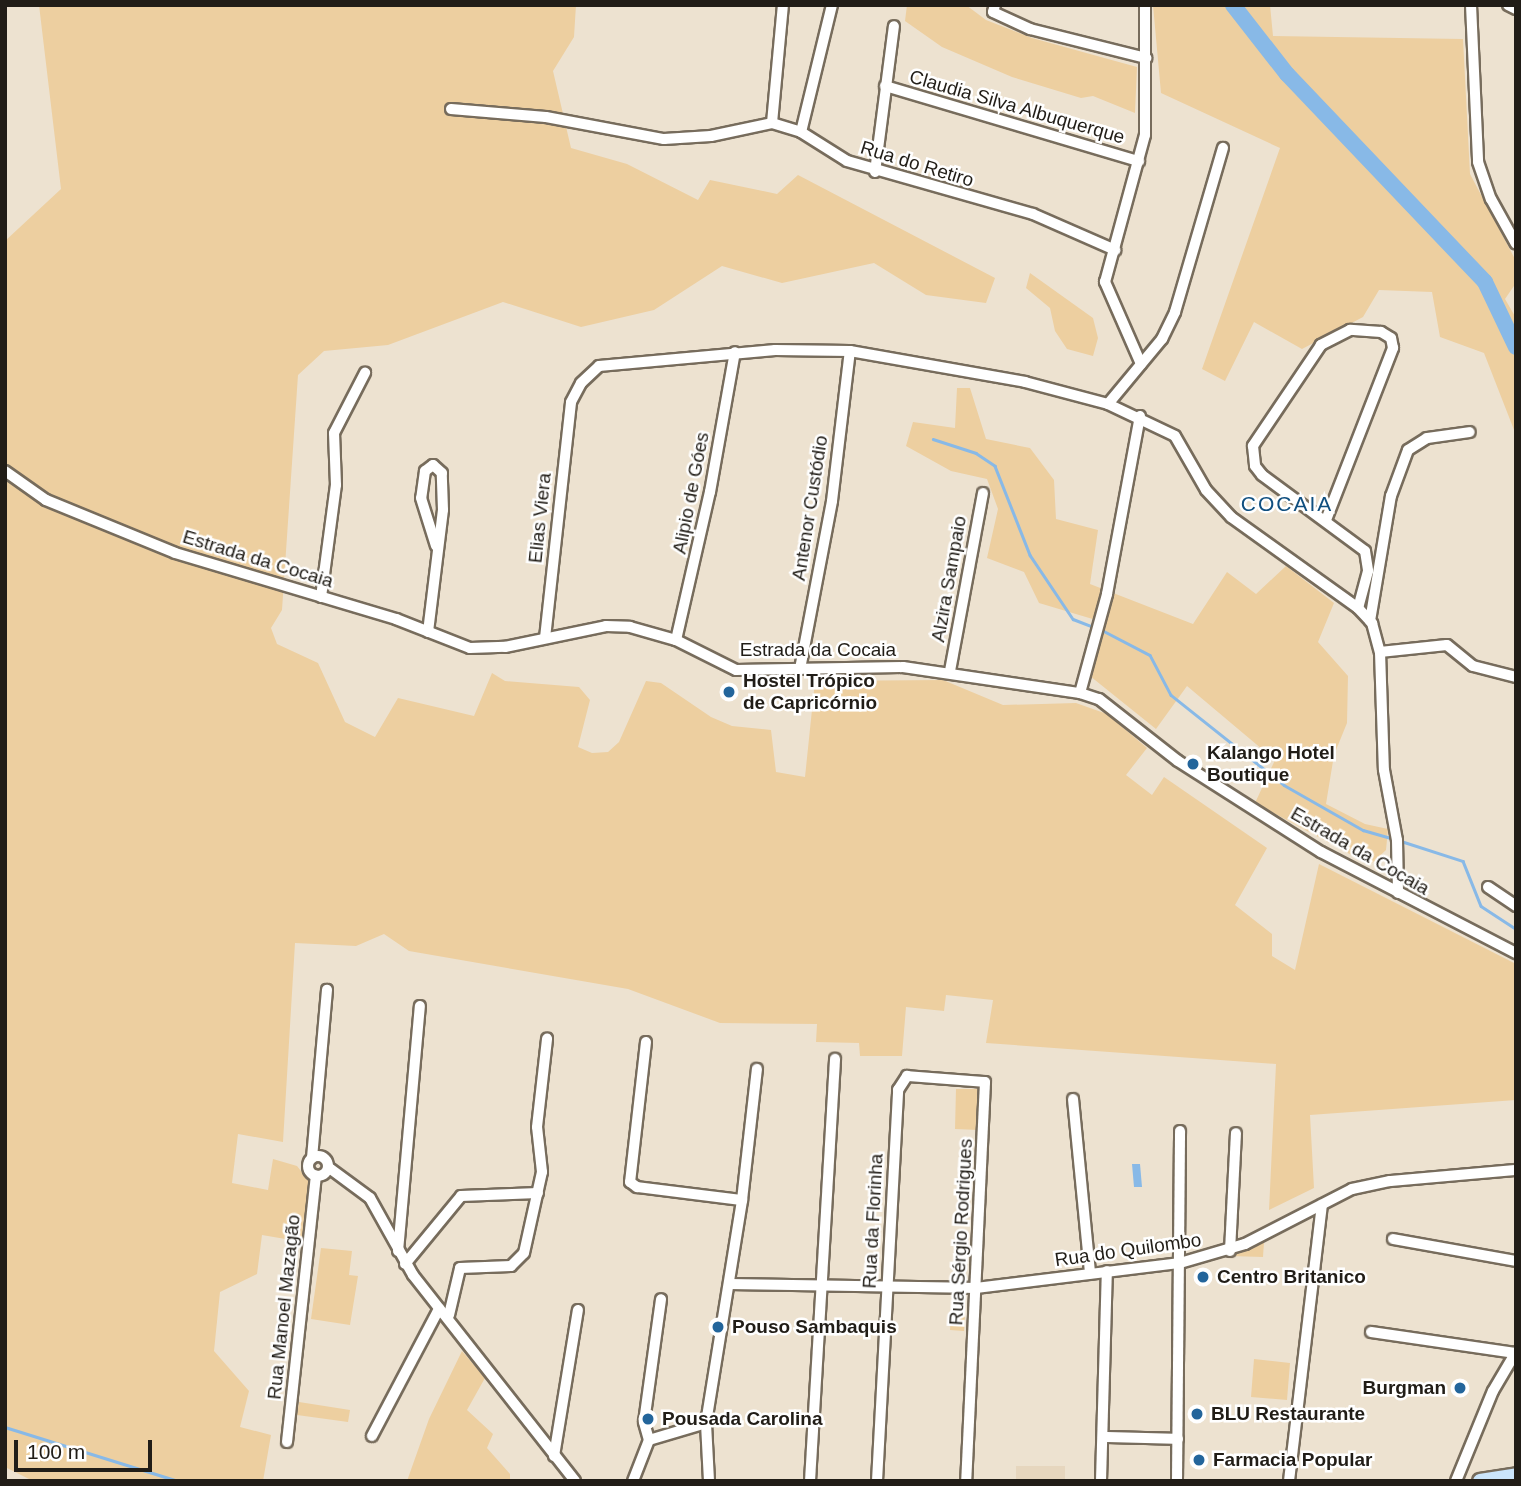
<!DOCTYPE html>
<meta charset="utf-8">
<style>
body{margin:0}
#map{position:relative;width:1521px;height:1486px;overflow:hidden;background:#ede2d0;font-family:Helvetica,sans-serif}
div>[style]{position:absolute}
[style*='--x']{left:calc(var(--x)*1px);top:calc(var(--y)*1px);width:calc(var(--w)*1px);rotate:calc(var(--a)*1deg)}
.built>*{inset:0;background:#e6d6be}
.green>*{inset:0;background:#edcfa0}
.water>*{inset:0;background:#88b9e7}
.stream>*{height:2.5px;margin:-1.25px;padding:0 1.25px;transform-origin:1.25px;border-radius:1.25px;background:#88b9e7}
.river>*{height:16px;margin:-8px;padding:0 8px;transform-origin:8px;border-radius:8px;background:#88b9e7}
.roads{filter:drop-shadow(2px 0 #776c5c) drop-shadow(-2px 0 #776c5c) drop-shadow(0 2px #776c5c) drop-shadow(0 -2px #776c5c)}
.minor>*{height:10px;margin:-5px;padding:0 5px;transform-origin:5px;border-radius:5px;background:#fff}
.minor>.ring{margin:-5px;padding:0;box-sizing:content-box;background:none;border:10px solid #fff;border-radius:50%}
.secondary>*{height:14px;margin:-7px;padding:0 7px;transform-origin:7px;border-radius:7px;background:#cbe5fb}
.dots>*{width:19px;height:19px;translate:-50% -50%;box-sizing:border-box;border:4px solid #fff;border-radius:50%}
span{translate:-50% -50%;white-space:nowrap;text-align:center;line-height:1.15;-webkit-text-stroke:5px #fff;paint-order:stroke}
.street-label{font-size:19px;color:#211d17}
.poi-label{font-size:19px;color:#211d17;font-weight:700}
.left{translate:0 -50%;text-align:left}
.right{translate:-100% -50%;text-align:right}
.neighbourhood-label{font-size:21px;color:#104f7f;letter-spacing:2px}
.frame{position:absolute;inset:0;border:7px solid #211d17;pointer-events:none}
.scale{position:absolute;left:14px;top:1440px;width:138px;height:32px;box-sizing:border-box;border:4px solid #211d17;border-top:0;padding-left:9px;font-size:21px;line-height:24px;white-space:nowrap;color:#211d17;-webkit-text-stroke:5px #fff;paint-order:stroke}
</style>
<div id="map">
<div class="built">
<i style="clip-path:polygon(1016px 1466px,1065px 1466px,1065px 1481px,1016px 1481px)"></i>
</div>
<div class="green">
<i style="clip-path:polygon(39px 5px,576px 5px,574px 37px,553px 71px,571px 148px,627px 164px,698px 200px,710px 180px,777px 194px,798px 175px,995px 278px,986px 303px,926px 295px,874px 263px,782px 283px,722px 266px,654px 310px,581px 327px,503px 302px,388px 345px,324px 351px,298px 375px,282px 610px,271px 628px,277px 644px,318px 663px,345px 722px,375px 737px,398px 698px,474px 716px,492px 673px,505px 681px,579px 687px,590px 700px,578px 747px,592px 753px,608px 752px,619px 742px,646px 681px,661px 683px,711px 717px,732px 726px,771px 730px,776px 772px,805px 777px,815px 681px,943px 680px,1003px 705px,1076px 703px,1107px 714px,1147px 748px,1126px 775px,1152px 795px,1164px 777px,1267px 848px,1235px 905px,1272px 934px,1272px 956px,1295px 970px,1319px 864px,1516px 964px,1516px 1100px,1310px 1115px,1314px 1188px,1269px 1210px,1276px 1064px,986px 1043px,993px 1000px,946px 995px,944px 1011px,906px 1007px,902px 1056px,860px 1056px,859px 1043px,816px 1042px,817px 1024px,720px 1023px,628px 989px,409px 951px,384px 934px,356px 946px,295px 943px,283px 1142px,238px 1134px,232px 1183px,268px 1190px,273px 1159px,297px 1166px,312px 1185px,303px 1242px,262px 1235px,257px 1274px,220px 1292px,214px 1351px,249px 1391px,240px 1427px,271px 1435px,263px 1481px,33px 1481px,5px 1467px,5px 241px,61px 189px)"></i>
<i style="clip-path:polygon(907px 5px,966px 5px,986px 20px,1032px 38px,1137px 67px,1135px 113px,1093px 96px,1081px 98px,1012px 77px,942px 47px,905px 21px)"></i>
<i style="clip-path:polygon(1153px 5px,1270px 5px,1273px 36px,1463px 39px,1470px 174px,1516px 261px,1516px 283px,1505px 299px,1516px 318px,1516px 435px,1484px 353px,1440px 337px,1432px 292px,1379px 290px,1363px 317px,1302px 349px,1254px 322px,1225px 381px,1202px 369px,1280px 148px,1161px 93px)"></i>
<i style="clip-path:polygon(1030px 273px,1093px 318px,1098px 338px,1093px 356px,1067px 349px,1055px 331px,1050px 308px,1026px 288px)"></i>
<i style="clip-path:polygon(957px 388px,970px 388px,986px 439px,1030px 448px,1054px 480px,1056px 519px,1098px 530px,1090px 584px,1193px 624px,1227px 572px,1256px 594px,1286px 566px,1334px 603px,1318px 642px,1348px 676px,1347px 723px,1334px 755px,1326px 804px,1365px 824px,1388px 829px,1386px 850px,1370px 865px,1255px 803px,1275px 760px,1187px 686px,1156px 729px,1090px 676px,1106px 623px,1039px 603px,1024px 572px,987px 558px,998px 509px,987px 479px,951px 471px,906px 446px,913px 422px,955px 428px)"></i>
<i style="clip-path:polygon(956px 1089px,979px 1089px,979px 1130px,955px 1129px)"></i>
<i style="clip-path:polygon(1264px 1242px,1263px 1257px,1229px 1256px)"></i>
<i style="clip-path:polygon(321px 1248px,352px 1251px,349px 1275px,358px 1276px,350px 1325px,311px 1319px)"></i>
<i style="clip-path:polygon(952px 1299px,966px 1300px,964px 1331px,950px 1330px)"></i>
<i style="clip-path:polygon(462px 1351px,485px 1378px,467px 1410px,493px 1434px,487px 1448px,510px 1474px,510px 1481px,407px 1481px,429px 1419px)"></i>
<i style="clip-path:polygon(1254px 1359px,1290px 1363px,1287px 1400px,1251px 1397px)"></i>
<i style="clip-path:polygon(299px 1402px,350px 1410px,348px 1422px,297px 1415px)"></i>
</div>
<div class="water">
<i style="clip-path:polygon(1132px 1164px,1140px 1164px,1142px 1187px,1134px 1187px)"></i>
</div>
<div class="stream">
<i style="--x:933;--y:439;--w:45;--a:18"></i>
<i style="--x:976;--y:453;--w:23;--a:34"></i>
<i style="--x:995;--y:466;--w:96;--a:68.5"></i>
<i style="--x:1030;--y:555;--w:77;--a:56.1"></i>
<i style="--x:1073;--y:619;--w:22;--a:21"></i>
<i style="--x:1100;--y:629;--w:56;--a:27.5"></i>
<i style="--x:1150;--y:655;--w:45;--a:62.3"></i>
<i style="--x:1171;--y:695;--w:144;--a:38.5"></i>
<i style="--x:1284;--y:785;--w:91;--a:29.7"></i>
<i style="--x:1363;--y:830;--w:33;--a:16"></i>
<i style="--x:1401;--y:841;--w:65;--a:17.9"></i>
<i style="--x:1463;--y:861;--w:48;--a:68.2"></i>
<i style="--x:1481;--y:906;--w:42;--a:33.3"></i>
<i style="--x:5;--y:1427;--w:181;--a:17.3"></i>
</div>
<div class="river">
<i style="--x:1233;--y:5;--w:88;--a:52"></i>
<i style="--x:1287;--y:74;--w:287;--a:46.4"></i>
<i style="--x:1485;--y:282;--w:72;--a:64.5"></i>
</div>
<div class="roads">
<div class="minor">
<i style="--x:995;--y:5;--w:7;--a:106"></i>
<i style="--x:993;--y:12;--w:41;--a:24.7"></i>
<i style="--x:1030;--y:29;--w:120;--a:14"></i>
<i style="--x:1471;--y:5;--w:157;--a:87.4"></i>
<i style="--x:1478;--y:162;--w:39;--a:71"></i>
<i style="--x:1491;--y:199;--w:51;--a:60.9"></i>
<i style="--x:1508;--y:5;--w:9;--a:27"></i>
<i style="--x:885;--y:86;--w:265;--a:16.5"></i>
<i style="--x:451;--y:109;--w:95;--a:4.8"></i>
<i style="--x:546;--y:117;--w:120;--a:10.6"></i>
<i style="--x:664;--y:139;--w:47;--a:-3.7"></i>
<i style="--x:711;--y:136;--w:62;--a:-12"></i>
<i style="--x:772;--y:123;--w:30;--a:17"></i>
<i style="--x:801;--y:132;--w:54;--a:32.2"></i>
<i style="--x:847;--y:161;--w:193;--a:15.9"></i>
<i style="--x:1033;--y:214;--w:90;--a:23.7"></i>
<i style="--x:772;--y:123;--w:119;--a:-84.7"></i>
<i style="--x:801;--y:132;--w:131;--a:-76.3"></i>
<i style="--x:875;--y:172;--w:147;--a:-82.6"></i>
<i style="--x:1141;--y:364;--w:90;--a:-113.7"></i>
<i style="--x:1105;--y:282;--w:152;--a:-74.8"></i>
<i style="--x:1145;--y:135;--w:130;--a:-90"></i>
<i style="--x:1108;--y:404;--w:85;--a:-50.3"></i>
<i style="--x:1162;--y:339;--w:30;--a:-64"></i>
<i style="--x:1175;--y:312;--w:171;--a:-73.7"></i>
<i style="--x:5;--y:471;--w:50;--a:35.3"></i>
<i style="--x:46;--y:500;--w:139;--a:22.3"></i>
<i style="--x:175;--y:553;--w:231;--a:16.6"></i>
<i style="--x:396;--y:619;--w:79;--a:21.4"></i>
<i style="--x:470;--y:648;--w:35;--a:-2"></i>
<i style="--x:505;--y:647;--w:103;--a:-11.7"></i>
<i style="--x:606;--y:626;--w:24;--a:2"></i>
<i style="--x:630;--y:627;--w:48;--a:15.8"></i>
<i style="--x:676;--y:640;--w:67;--a:26.6"></i>
<i style="--x:736;--y:670;--w:167;--a:-1"></i>
<i style="--x:903;--y:667;--w:179;--a:8.4"></i>
<i style="--x:1080;--y:693;--w:20;--a:18"></i>
<i style="--x:1099;--y:699;--w:100;--a:38.1"></i>
<i style="--x:1178;--y:761;--w:169;--a:32.5"></i>
<i style="--x:1321;--y:852;--w:220;--a:27.4"></i>
<i style="--x:1326;--y:520;--w:185;--a:-68.7"></i>
<i style="--x:1393;--y:348;--w:10;--a:-101"></i>
<i style="--x:1391;--y:338;--w:12;--a:-149"></i>
<i style="--x:1381;--y:332;--w:31;--a:-176"></i>
<i style="--x:1350;--y:330;--w:33;--a:153"></i>
<i style="--x:1321;--y:345;--w:122;--a:124"></i>
<i style="--x:1253;--y:446;--w:20;--a:84"></i>
<i style="--x:1255;--y:466;--w:11;--a:52"></i>
<i style="--x:1262;--y:475;--w:128;--a:36.4"></i>
<i style="--x:1365;--y:551;--w:20;--a:81"></i>
<i style="--x:1368;--y:571;--w:38;--a:105"></i>
<i style="--x:321;--y:597;--w:113;--a:-82.4"></i>
<i style="--x:336;--y:485;--w:52;--a:-92.2"></i>
<i style="--x:334;--y:433;--w:68;--a:-62.7"></i>
<i style="--x:1370;--y:621;--w:127;--a:-80.5"></i>
<i style="--x:1391;--y:496;--w:49;--a:-69.7"></i>
<i style="--x:1408;--y:450;--w:22;--a:-32"></i>
<i style="--x:1427;--y:438;--w:43;--a:-7.9"></i>
<i style="--x:428;--y:632;--w:123;--a:-83"></i>
<i style="--x:443;--y:510;--w:37;--a:-92"></i>
<i style="--x:442;--y:473;--w:12;--a:-138"></i>
<i style="--x:433;--y:465;--w:10;--a:143"></i>
<i style="--x:425;--y:471;--w:27;--a:98"></i>
<i style="--x:421;--y:498;--w:50;--a:72.6"></i>
<i style="--x:545;--y:638;--w:237;--a:-83.7"></i>
<i style="--x:571;--y:402;--w:21;--a:-62"></i>
<i style="--x:581;--y:383;--w:25;--a:-43"></i>
<i style="--x:599;--y:366;--w:177;--a:-5.2"></i>
<i style="--x:775;--y:350;--w:75;--a:0.8"></i>
<i style="--x:850;--y:351;--w:178;--a:10"></i>
<i style="--x:1025;--y:382;--w:86;--a:14.8"></i>
<i style="--x:1108;--y:404;--w:74;--a:25.5"></i>
<i style="--x:1175;--y:436;--w:62;--a:60.1"></i>
<i style="--x:1206;--y:490;--w:37;--a:47"></i>
<i style="--x:1231;--y:517;--w:156;--a:35.6"></i>
<i style="--x:1358;--y:608;--w:21;--a:47"></i>
<i style="--x:1372;--y:623;--w:30;--a:75"></i>
<i style="--x:1380;--y:652;--w:118;--a:88.1"></i>
<i style="--x:1384;--y:770;--w:71;--a:79.5"></i>
<i style="--x:1397;--y:840;--w:53;--a:88.9"></i>
<i style="--x:676;--y:640;--w:152;--a:-77.1"></i>
<i style="--x:710;--y:492;--w:142;--a:-79.9"></i>
<i style="--x:1380;--y:652;--w:67;--a:-6"></i>
<i style="--x:1447;--y:645;--w:33;--a:39"></i>
<i style="--x:1473;--y:666;--w:44;--a:14.3"></i>
<i style="--x:800;--y:669;--w:171;--a:-79.2"></i>
<i style="--x:832;--y:501;--w:151;--a:-83.2"></i>
<i style="--x:950;--y:671;--w:181;--a:-79.5"></i>
<i style="--x:1080;--y:693;--w:103;--a:-74.7"></i>
<i style="--x:1107;--y:594;--w:181;--a:-79.5"></i>
<i style="--x:1488;--y:887;--w:34;--a:34"></i>
<i style="--x:646;--y:1042;--w:141;--a:96.5"></i>
<i style="--x:630;--y:1182;--w:9;--a:36"></i>
<i style="--x:637;--y:1187;--w:106;--a:7.1"></i>
<i style="--x:1073;--y:1099;--w:175;--a:84.4"></i>
<i class="ring" style="left:308px;top:1156px;width:10px;height:10px"></i>
<i style="--x:312;--y:1158;--w:169;--a:-84.9"></i>
<i style="--x:328;--y:1167;--w:52;--a:36.4"></i>
<i style="--x:370;--y:1198;--w:88;--a:60.8"></i>
<i style="--x:413;--y:1275;--w:262;--a:51.8"></i>
<i style="--x:1393;--y:1239;--w:125;--a:10.1"></i>
<i style="--x:398;--y:1251;--w:246;--a:-84.9"></i>
<i style="--x:1230;--y:1251;--w:118;--a:-87.1"></i>
<i style="--x:405;--y:1264;--w:88;--a:-50.5"></i>
<i style="--x:461;--y:1196;--w:77;--a:-2.2"></i>
<i style="--x:729;--y:1284;--w:247;--a:0.9"></i>
<i style="--x:976;--y:1288;--w:206;--a:-7"></i>
<i style="--x:1180;--y:1263;--w:68;--a:-16.3"></i>
<i style="--x:1245;--y:1244;--w:120;--a:-27.2"></i>
<i style="--x:1352;--y:1189;--w:39;--a:-12"></i>
<i style="--x:1390;--y:1181;--w:126;--a:-5"></i>
<i style="--x:449;--y:1315;--w:48;--a:-76.8"></i>
<i style="--x:460;--y:1268;--w:51;--a:-2.2"></i>
<i style="--x:511;--y:1266;--w:18;--a:-45"></i>
<i style="--x:524;--y:1253;--w:83;--a:-77.5"></i>
<i style="--x:542;--y:1172;--w:45;--a:-96.3"></i>
<i style="--x:537;--y:1127;--w:89;--a:-83.5"></i>
<i style="--x:1371;--y:1332;--w:146;--a:8.3"></i>
<i style="--x:372;--y:1436;--w:144;--a:-62.2"></i>
<i style="--x:1103;--y:1437;--w:75;--a:1.5"></i>
<i style="--x:649;--y:1440;--w:19;--a:-106"></i>
<i style="--x:644;--y:1422;--w:124;--a:-82.1"></i>
<i style="--x:287;--y:1442;--w:268;--a:-83.8"></i>
<i style="--x:554;--y:1456;--w:148;--a:-80.7"></i>
<i style="--x:633;--y:1481;--w:44;--a:-68.7"></i>
<i style="--x:649;--y:1440;--w:59;--a:-16.6"></i>
<i style="--x:709;--y:1481;--w:58;--a:-93"></i>
<i style="--x:706;--y:1423;--w:226;--a:-80.8"></i>
<i style="--x:742;--y:1200;--w:132;--a:-83.5"></i>
<i style="--x:810;--y:1481;--w:423;--a:-86.6"></i>
<i style="--x:877;--y:1481;--w:392;--a:-86.9"></i>
<i style="--x:898;--y:1090;--w:17;--a:-57"></i>
<i style="--x:907;--y:1076;--w:78;--a:4.4"></i>
<i style="--x:985;--y:1082;--w:399;--a:92.7"></i>
<i style="--x:1101;--y:1481;--w:210;--a:-88.4"></i>
<i style="--x:1177;--y:1481;--w:350;--a:-89.5"></i>
<i style="--x:1289;--y:1481;--w:278;--a:-83.2"></i>
<i style="--x:1456;--y:1481;--w:97;--a:-67.7"></i>
<i style="--x:1493;--y:1391;--w:45;--a:-59.5"></i>
</div>
<div class="secondary">
<i style="--x:1480;--y:1481;--w:36;--a:-9"></i>
</div>
</div>
<div class="dots">
<i style="left:729px;top:692px;background:#23659b"></i>
<i style="left:1193px;top:764px;background:#23659b"></i>
<i style="left:1203px;top:1277px;background:#23659b"></i>
<i style="left:718px;top:1327px;background:#23659b"></i>
<i style="left:1460px;top:1388px;background:#23659b"></i>
<i style="left:1197px;top:1414px;background:#23659b"></i>
<i style="left:648px;top:1419px;background:#23659b"></i>
<i style="left:1199px;top:1460px;background:#23659b"></i>
</div>
<div class="street-label">
<span style="left:1017px;top:107px;rotate:16deg">Claudia Silva Albuquerque</span>
<span style="left:917px;top:164px;rotate:17deg">Rua do Retiro</span>
<span style="left:691px;top:493px;rotate:-79deg">Alipio de Góes</span>
<span style="left:810px;top:508px;rotate:-81deg">Antenor Custódio</span>
<span style="left:540px;top:518px;rotate:-84deg">Elias Viera</span>
<span style="left:258px;top:559px;rotate:17deg">Estrada da Cocaia</span>
<span style="left:949px;top:579px;rotate:-80deg">Alzira Sampaio</span>
<span style="left:818px;top:650px">Estrada da Cocaia</span>
<span style="left:1360px;top:851px;rotate:30deg">Estrada da Cocaia</span>
<span style="left:873px;top:1221px;rotate:-87deg">Rua da Florinha</span>
<span style="left:961px;top:1232px;rotate:-87deg">Rua Sérgio Rodrigues</span>
<span style="left:1128px;top:1250px;rotate:-8deg">Rua do Quilombo</span>
<span style="left:284px;top:1307px;rotate:-84deg">Rua Manoel Mazagão</span>
</div>
<div class="poi-label">
<span class="left" style="left:743px;top:692px">Hostel Trópico<br>de Capricórnio</span>
<span class="left" style="left:1207px;top:764px">Kalango Hotel<br>Boutique</span>
<span class="left" style="left:1217px;top:1277px">Centro Britanico</span>
<span class="left" style="left:732px;top:1327px">Pouso Sambaquis</span>
<span class="right" style="left:1446px;top:1388px">Burgman</span>
<span class="left" style="left:1211px;top:1414px">BLU Restaurante</span>
<span class="left" style="left:662px;top:1419px">Pousada Carolina</span>
<span class="left" style="left:1213px;top:1460px">Farmacia Popular</span>
</div>
<div class="neighbourhood-label">
<span style="left:1287px;top:504px">COCAIA</span>
</div>
<div class="frame"></div>
<div class="scale">100 m</div>
</div>
